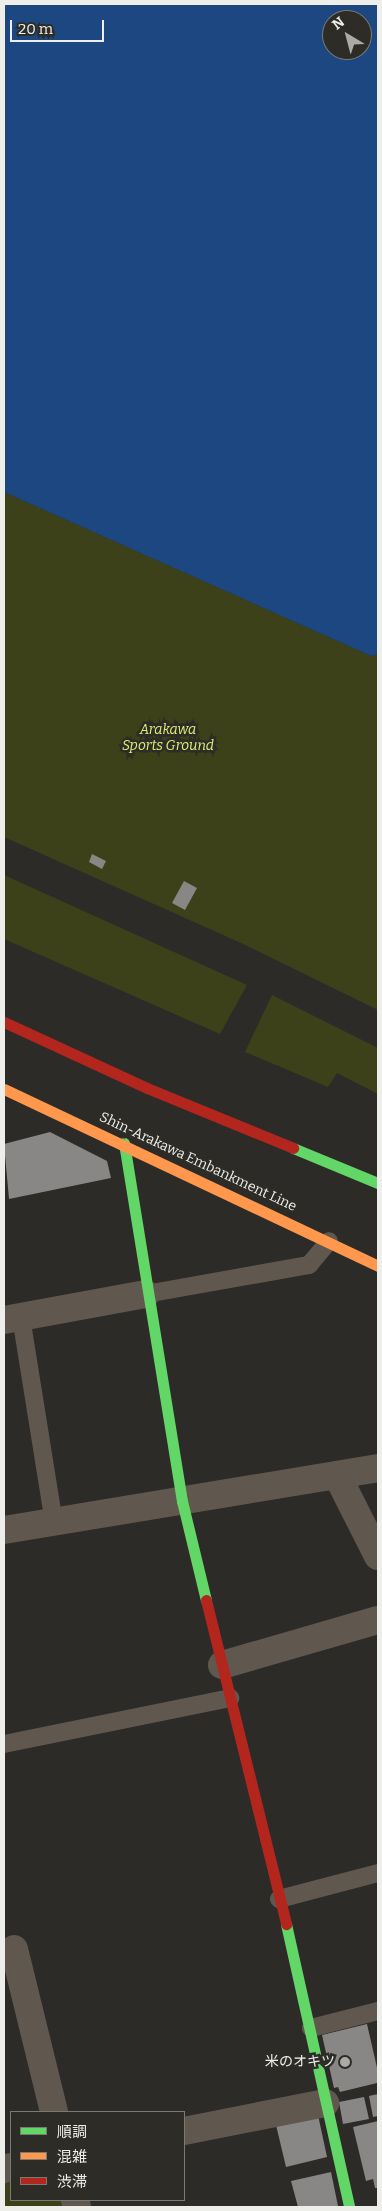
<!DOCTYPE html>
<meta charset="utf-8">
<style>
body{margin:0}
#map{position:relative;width:382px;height:2211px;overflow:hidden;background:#2c2b28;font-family:Bitter,"Noto Sans JP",serif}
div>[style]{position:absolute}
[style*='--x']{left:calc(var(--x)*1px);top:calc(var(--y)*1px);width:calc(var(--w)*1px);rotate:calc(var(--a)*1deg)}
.green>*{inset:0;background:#3c4119}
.water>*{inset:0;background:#1d4781}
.building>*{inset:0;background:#898785}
.lane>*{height:18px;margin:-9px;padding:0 9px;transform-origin:9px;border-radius:9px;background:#60584f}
.street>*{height:28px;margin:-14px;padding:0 14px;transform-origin:14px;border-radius:14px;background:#60584f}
.fast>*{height:11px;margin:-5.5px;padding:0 5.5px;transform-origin:5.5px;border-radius:5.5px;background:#63d668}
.slow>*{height:11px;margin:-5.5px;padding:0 5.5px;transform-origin:5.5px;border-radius:5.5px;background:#ff974d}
.jam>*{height:11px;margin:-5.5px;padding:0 5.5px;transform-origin:5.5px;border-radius:5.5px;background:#b3261e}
.dots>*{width:14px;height:14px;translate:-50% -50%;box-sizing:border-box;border:2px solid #2d2c27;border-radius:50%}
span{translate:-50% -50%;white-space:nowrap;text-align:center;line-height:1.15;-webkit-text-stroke:5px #2d2c27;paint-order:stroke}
.park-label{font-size:14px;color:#e0ef74;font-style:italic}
.street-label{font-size:14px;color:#eeeeea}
.poi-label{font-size:14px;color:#eeeeea}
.right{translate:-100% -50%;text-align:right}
.frame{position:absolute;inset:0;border:5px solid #eeeeea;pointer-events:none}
.legend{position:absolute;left:10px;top:2111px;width:175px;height:90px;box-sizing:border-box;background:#2d2c27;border:1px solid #7a7a75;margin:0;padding:6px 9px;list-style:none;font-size:15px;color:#eeeeea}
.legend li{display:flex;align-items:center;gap:10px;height:25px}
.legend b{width:25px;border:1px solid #7a7a75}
.north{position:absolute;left:322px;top:10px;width:50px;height:50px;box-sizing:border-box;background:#2d2c27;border:1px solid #7a7a75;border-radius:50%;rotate:323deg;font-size:14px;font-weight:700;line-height:20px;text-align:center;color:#eeeeea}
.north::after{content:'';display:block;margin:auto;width:18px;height:22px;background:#aaaaa6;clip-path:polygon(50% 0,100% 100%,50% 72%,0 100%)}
.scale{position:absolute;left:10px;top:20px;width:94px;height:22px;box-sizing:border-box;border:2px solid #eeeeea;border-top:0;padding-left:6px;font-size:15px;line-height:18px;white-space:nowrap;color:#eeeeea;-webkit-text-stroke:4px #2d2c27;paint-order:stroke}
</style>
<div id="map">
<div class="green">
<i style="clip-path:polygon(4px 492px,371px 656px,378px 654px,378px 1010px,241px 943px,4px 837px)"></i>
<i style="clip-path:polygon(4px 875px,247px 985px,220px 1034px,4px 939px)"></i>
<i style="clip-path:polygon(272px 995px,378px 1048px,378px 1094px,337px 1073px,328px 1087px,245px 1052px)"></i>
<i style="clip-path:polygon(11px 2176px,11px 2200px,65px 2200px,67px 2207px,4px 2207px,4px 2177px)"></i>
</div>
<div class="water">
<i style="clip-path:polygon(evenodd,4px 4px,378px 4px,378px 654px,371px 656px,4px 492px,4px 4px,332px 20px,362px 20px,362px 50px,332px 50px,332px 20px)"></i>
</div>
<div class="building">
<i style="clip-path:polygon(92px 854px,106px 861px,102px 869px,89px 862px)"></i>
<i style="clip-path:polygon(184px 881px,197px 888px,185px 910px,172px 903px)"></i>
<i style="clip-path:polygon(50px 1132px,107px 1161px,111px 1178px,9px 1199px,4px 1144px)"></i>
<i style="clip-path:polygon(367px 2024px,378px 2072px,377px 2083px,340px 2092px,338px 2087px,334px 2088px,322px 2035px)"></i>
<i style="clip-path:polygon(378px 2094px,378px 2116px,373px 2117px,369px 2096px)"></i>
<i style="clip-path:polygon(364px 2097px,369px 2119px,343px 2124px,339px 2102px)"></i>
<i style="clip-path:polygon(318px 2115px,327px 2157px,286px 2167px,276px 2125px)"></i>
<i style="clip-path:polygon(378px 2121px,378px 2188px,375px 2188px,373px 2179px,366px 2181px,353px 2127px)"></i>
<i style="clip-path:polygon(331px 2172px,338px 2206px,298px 2207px,291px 2181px)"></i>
</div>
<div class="lane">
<i style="--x:146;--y:1294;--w:166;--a:-10.1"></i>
<i style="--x:309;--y:1265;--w:31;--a:-50"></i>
<i style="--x:21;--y:1317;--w:208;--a:80.9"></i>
<i style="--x:4;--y:1744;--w:231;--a:-11.5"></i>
<i style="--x:279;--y:1899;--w:102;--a:-14.7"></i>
<i style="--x:311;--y:2028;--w:69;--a:-14.2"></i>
</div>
<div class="street">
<i style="--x:4;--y:1320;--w:144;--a:-10.4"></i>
<i style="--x:337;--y:1475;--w:91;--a:63.2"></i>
<i style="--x:4;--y:1530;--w:379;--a:-9.4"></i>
<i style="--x:222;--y:1665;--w:162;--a:-16.1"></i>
<i style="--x:14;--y:1949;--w:168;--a:76.2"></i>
<i style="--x:184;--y:2131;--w:144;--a:-11.2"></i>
<i style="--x:4;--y:2169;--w:7;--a:-16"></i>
<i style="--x:75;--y:2200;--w:7;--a:74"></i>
</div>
<div class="fast">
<i style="--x:124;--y:1143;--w:363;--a:80.8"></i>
<i style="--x:182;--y:1501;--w:102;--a:76.4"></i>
<i style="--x:293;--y:1148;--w:92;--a:22.4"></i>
<i style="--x:286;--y:1924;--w:290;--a:77.4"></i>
</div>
<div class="slow">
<i style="--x:4;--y:1089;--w:414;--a:25.3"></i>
</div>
<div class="jam">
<i style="--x:4;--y:1022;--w:157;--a:24.8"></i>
<i style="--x:147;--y:1088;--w:158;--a:22.3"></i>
<i style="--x:206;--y:1600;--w:334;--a:76.1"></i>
</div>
<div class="dots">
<i style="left:345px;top:2062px;background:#aaaaa6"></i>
</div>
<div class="park-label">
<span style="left:168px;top:738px">Arakawa<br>Sports Ground</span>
</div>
<div class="street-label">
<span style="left:198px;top:1162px;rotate:25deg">Shin-Arakawa Embankment Line</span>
</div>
<div class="poi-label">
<span class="right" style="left:335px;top:2062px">米のオキツ</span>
</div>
<div class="frame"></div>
<ul class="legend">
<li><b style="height:6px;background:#63d668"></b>順調</li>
<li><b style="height:6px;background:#ff974d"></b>混雑</li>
<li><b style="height:6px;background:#b3261e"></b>渋滞</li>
</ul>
<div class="north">N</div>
<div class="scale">20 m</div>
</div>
